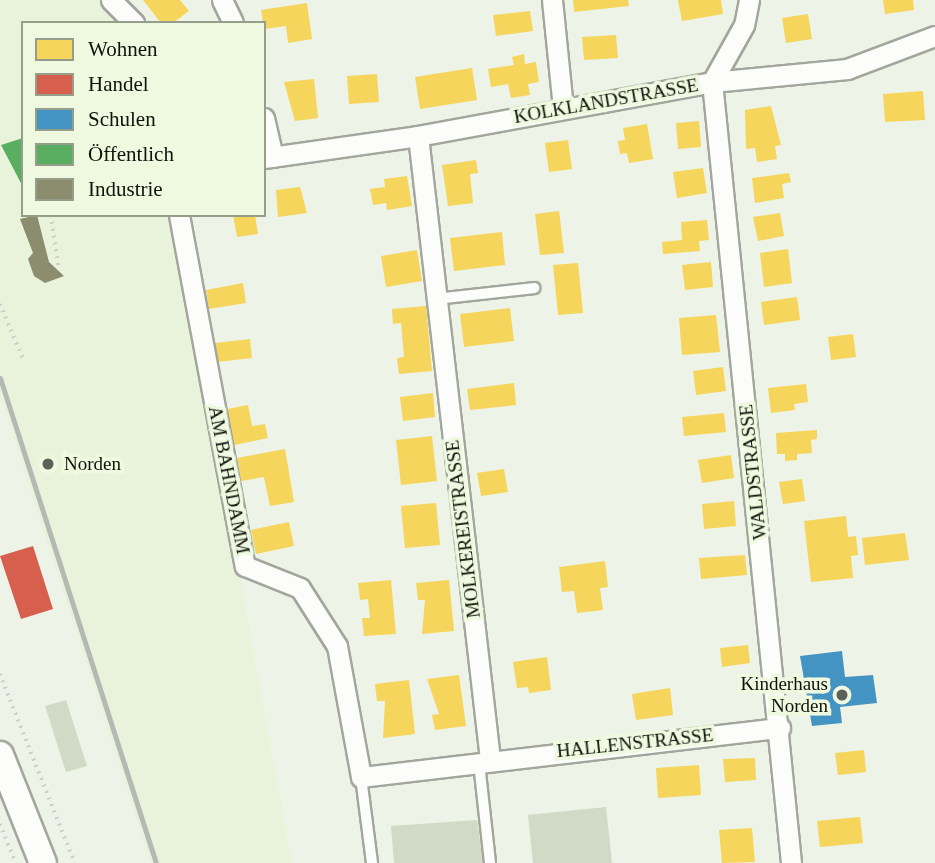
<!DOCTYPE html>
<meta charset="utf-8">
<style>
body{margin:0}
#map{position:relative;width:935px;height:863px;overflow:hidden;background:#edf3e6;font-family:"Times New Roman",serif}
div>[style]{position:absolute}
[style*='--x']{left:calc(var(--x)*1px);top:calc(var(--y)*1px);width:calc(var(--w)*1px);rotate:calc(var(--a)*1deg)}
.built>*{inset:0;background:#e9f3dc}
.homes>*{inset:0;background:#f6d55c}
.shops>*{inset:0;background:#d6604d}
.schools>*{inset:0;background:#4393c3}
.public>*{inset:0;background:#5aae61}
.industry>*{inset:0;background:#8c8c6e}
.building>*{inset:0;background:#d1dac6}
.path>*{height:3.5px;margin-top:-1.75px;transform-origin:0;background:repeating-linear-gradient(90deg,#ced0cc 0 2px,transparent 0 7px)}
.roads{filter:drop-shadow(2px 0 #a2a69c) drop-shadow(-2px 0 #a2a69c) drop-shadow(0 2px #a2a69c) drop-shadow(0 -2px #a2a69c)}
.service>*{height:10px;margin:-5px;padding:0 5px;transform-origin:5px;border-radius:5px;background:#fcfdfb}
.minor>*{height:19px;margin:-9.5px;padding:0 9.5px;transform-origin:9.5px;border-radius:9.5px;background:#fcfdfb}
.secondary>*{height:26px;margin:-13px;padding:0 13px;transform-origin:13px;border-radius:13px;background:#fcfdfb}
.rail>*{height:5px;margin:-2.5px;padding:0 2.5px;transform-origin:2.5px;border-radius:2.5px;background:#b6b8b4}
.dots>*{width:19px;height:19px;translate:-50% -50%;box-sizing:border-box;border:4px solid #eef9e0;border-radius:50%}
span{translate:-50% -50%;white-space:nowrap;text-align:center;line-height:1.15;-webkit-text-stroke:7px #eef9e0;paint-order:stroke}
.street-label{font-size:19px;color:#0f130b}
.poi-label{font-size:19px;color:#0f130b}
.left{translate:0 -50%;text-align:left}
.right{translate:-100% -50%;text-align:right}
.legend{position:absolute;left:21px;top:21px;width:245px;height:196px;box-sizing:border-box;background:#eef9e0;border:2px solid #959d8b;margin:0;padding:9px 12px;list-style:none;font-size:21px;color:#0f130b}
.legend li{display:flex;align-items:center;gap:14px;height:35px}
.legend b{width:35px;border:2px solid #959d8b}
</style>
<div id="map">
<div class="built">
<i style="clip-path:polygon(0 0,101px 0,123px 23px,23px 23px,23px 215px,174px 215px,292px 863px,151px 863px,0 396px)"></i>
</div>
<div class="homes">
<i style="clip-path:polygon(143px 0,180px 0,189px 11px,173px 23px,161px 23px)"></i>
<i style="clip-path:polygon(573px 0,628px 0,629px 6px,574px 12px)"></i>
<i style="clip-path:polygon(678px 0,721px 0,723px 14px,682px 21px)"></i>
<i style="clip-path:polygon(883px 0,913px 0,914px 10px,885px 14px)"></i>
<i style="clip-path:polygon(307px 3px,312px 39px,288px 43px,286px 26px,264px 29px,261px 10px)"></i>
<i style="clip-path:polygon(530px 11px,533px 31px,496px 36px,493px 15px)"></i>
<i style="clip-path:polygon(808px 14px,812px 39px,786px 43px,782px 18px)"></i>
<i style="clip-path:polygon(616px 35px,618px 58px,584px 60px,582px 37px)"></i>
<i style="clip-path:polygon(524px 54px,525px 64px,536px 62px,539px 82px,528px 84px,530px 95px,511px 98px,508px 84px,491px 87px,488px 69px,514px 65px,512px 57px)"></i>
<i style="clip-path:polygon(472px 68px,477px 100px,420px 109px,415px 77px)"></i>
<i style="clip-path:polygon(377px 74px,379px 102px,349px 104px,347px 76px)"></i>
<i style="clip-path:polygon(314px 79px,318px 118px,295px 121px,284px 82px)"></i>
<i style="clip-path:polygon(923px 91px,925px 120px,885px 122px,883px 94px)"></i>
<i style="clip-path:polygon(771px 106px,781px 145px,775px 146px,777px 159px,757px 162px,755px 148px,746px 149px,745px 110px)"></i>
<i style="clip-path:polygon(699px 121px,701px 147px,678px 149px,676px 123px)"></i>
<i style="clip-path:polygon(647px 124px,653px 159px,629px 163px,627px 153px,620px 154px,618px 141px,625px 140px,623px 128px)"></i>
<i style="clip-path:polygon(568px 140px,572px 169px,549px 172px,545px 143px)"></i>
<i style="clip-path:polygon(476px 160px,478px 173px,470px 174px,473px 203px,448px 206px,442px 165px)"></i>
<i style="clip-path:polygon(703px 168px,707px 193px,677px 198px,673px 172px)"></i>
<i style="clip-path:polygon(789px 173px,791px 182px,782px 184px,784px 198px,755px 203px,752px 178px)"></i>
<i style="clip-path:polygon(407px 176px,412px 206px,387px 210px,386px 203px,373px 205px,370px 189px,385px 187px,384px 179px)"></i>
<i style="clip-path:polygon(300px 187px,307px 213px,278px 217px,276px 190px)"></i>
<i style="clip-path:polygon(559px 211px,564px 253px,540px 255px,535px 214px)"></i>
<i style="clip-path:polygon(780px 213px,784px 236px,758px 241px,753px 217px)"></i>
<i style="clip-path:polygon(233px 215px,255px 215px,258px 234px,237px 237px)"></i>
<i style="clip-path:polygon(707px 220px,709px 240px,699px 241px,700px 251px,663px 254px,662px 242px,682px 240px,681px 222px)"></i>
<i style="clip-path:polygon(502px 232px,505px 265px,454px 271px,450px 238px)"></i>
<i style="clip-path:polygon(788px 249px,792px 283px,764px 287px,760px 253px)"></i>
<i style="clip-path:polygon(417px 250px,422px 281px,386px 287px,381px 256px)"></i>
<i style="clip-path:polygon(711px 262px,713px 287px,685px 290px,682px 265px)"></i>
<i style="clip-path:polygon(578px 263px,583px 313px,558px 315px,553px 265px)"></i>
<i style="clip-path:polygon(243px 283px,246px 303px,209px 309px,206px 290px)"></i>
<i style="clip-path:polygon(797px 297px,800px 320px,764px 325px,761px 302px)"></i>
<i style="clip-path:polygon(426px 306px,432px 371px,399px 374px,397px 358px,404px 357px,401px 323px,393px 324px,392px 309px)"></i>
<i style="clip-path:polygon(510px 308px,514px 341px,464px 347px,460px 314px)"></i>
<i style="clip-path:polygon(716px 315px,720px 352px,682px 355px,679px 318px)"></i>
<i style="clip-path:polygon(853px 334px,856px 357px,831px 360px,828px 337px)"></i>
<i style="clip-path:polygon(250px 339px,252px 358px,217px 362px,215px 343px)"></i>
<i style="clip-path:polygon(723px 367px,726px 391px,696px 395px,693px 371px)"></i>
<i style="clip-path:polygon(514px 383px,516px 405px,470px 410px,467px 389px)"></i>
<i style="clip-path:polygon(806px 384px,808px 402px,794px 404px,795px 410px,771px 413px,768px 388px)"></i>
<i style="clip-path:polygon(433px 393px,435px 417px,403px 421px,400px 397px)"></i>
<i style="clip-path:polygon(248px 405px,252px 426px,265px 424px,268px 438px,234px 445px,227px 409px)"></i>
<i style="clip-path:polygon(724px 413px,726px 432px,684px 436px,682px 417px)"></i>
<i style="clip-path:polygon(817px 430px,817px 439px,811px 440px,812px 453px,797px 454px,797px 460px,785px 461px,785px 454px,777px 454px,776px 433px)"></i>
<i style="clip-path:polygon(432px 436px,437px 481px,401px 485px,396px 440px)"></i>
<i style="clip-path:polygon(285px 449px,294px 502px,270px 506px,264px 477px,241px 481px,237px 458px)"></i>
<i style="clip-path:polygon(731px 455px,734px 478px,702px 483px,698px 460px)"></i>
<i style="clip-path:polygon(504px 469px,508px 492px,481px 496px,477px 473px)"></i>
<i style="clip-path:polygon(802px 479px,805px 501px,783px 504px,779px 482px)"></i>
<i style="clip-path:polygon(734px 501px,736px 526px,704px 529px,702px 504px)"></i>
<i style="clip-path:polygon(436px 503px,440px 545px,405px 548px,401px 506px)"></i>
<i style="clip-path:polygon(846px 516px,848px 537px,856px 536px,858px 555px,851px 556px,853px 578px,811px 582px,804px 521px)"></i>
<i style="clip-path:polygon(289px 522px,294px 546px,256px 554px,251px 530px)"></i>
<i style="clip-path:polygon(905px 533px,909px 560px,865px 565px,862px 538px)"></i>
<i style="clip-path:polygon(745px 555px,747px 575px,701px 579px,699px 558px)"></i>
<i style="clip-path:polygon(605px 561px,608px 587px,600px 588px,603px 610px,577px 613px,574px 591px,562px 592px,559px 567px)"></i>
<i style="clip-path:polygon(391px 580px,396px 634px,364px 636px,362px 618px,370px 618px,368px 599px,360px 600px,358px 583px)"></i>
<i style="clip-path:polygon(449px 580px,454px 631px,422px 634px,425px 600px,418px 600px,416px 583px)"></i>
<i style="clip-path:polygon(748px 645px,750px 663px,722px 667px,720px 648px)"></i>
<i style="clip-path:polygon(547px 657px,551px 690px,529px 693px,528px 687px,517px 688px,513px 662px)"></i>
<i style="clip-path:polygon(459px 675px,466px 726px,435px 730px,432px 715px,439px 714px,427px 679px)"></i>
<i style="clip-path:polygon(409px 680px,415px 734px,383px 738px,385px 701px,377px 701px,375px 684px)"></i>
<i style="clip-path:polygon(670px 688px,673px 715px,636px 720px,632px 694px)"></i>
<i style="clip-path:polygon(864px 750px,866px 772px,838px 775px,835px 753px)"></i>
<i style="clip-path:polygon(755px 758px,756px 780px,725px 782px,723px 759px)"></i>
<i style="clip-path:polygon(699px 765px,701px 795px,658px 798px,656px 768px)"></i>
<i style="clip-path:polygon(860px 817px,863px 843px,820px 847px,817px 821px)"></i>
<i style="clip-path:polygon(752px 828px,755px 862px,722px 863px,719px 830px)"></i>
</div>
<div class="shops">
<i style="clip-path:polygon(33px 546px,53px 609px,21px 619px,0 556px)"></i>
</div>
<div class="schools">
<i style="clip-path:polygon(842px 651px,845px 677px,873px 675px,877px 703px,840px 707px,842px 723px,812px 726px,800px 656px)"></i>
</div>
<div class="public">
<i style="clip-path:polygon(23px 138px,23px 187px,1px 145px)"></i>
</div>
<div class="industry">
<i style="clip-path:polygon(37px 215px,49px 262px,64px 276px,45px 283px,34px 276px,28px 259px,33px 253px,20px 219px)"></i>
</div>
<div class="building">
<i style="clip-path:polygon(66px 700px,87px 766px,66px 772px,45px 706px)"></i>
<i style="clip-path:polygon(606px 807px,612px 863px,533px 863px,528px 815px)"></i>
<i style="clip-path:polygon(477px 820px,483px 863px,394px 863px,391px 826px)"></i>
</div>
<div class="path">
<i style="--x:51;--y:215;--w:56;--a:81.7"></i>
<i style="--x:0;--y:304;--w:59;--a:66.9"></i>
<i style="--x:0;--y:674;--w:203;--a:68.4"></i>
<i style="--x:0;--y:824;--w:42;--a:67.7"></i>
</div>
<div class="roads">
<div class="service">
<i style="--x:436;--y:299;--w:99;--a:-6.4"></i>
<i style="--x:479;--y:763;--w:101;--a:83.7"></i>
<i style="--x:361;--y:777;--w:87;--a:82.7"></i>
</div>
<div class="minor">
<i style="--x:111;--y:0;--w:33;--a:45"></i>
<i style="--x:222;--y:0;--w:25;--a:64"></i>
<i style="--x:552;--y:0;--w:109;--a:84.2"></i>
<i style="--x:749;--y:0;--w:25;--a:101"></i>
<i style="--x:744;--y:25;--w:65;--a:119.3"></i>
<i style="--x:712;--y:82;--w:785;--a:84.22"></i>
<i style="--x:264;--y:118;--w:40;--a:77"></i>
<i style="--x:418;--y:136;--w:627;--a:83.41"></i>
<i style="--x:264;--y:158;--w:156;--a:-8.1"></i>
<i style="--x:418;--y:136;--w:299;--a:-10.4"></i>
<i style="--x:712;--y:82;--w:136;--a:-5.5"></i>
<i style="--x:847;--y:69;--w:94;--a:-20.6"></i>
<i style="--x:179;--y:215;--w:357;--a:79.4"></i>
<i style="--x:245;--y:566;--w:59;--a:21.8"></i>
<i style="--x:300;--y:588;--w:69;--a:57.5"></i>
<i style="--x:337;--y:646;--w:133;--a:79.6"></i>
<i style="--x:361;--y:777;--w:422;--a:-6.7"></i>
</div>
<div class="secondary">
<i style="--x:0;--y:755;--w:116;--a:68.3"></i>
</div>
</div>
<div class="rail">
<i style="--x:0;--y:378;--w:509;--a:72.17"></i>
</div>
<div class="dots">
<i style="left:48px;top:464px;background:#5d6158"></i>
<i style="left:842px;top:695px;background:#5d6158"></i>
</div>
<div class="street-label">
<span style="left:606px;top:101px;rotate:-10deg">KOLKLANDSTRASSE</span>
<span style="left:753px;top:472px;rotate:-96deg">WALDSTRASSE</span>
<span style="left:229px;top:480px;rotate:79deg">AM BAHNDAMM</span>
<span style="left:463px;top:529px;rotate:-97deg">MOLKEREISTRASSE</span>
<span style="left:635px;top:743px;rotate:-6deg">HALLENSTRASSE</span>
</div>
<div class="poi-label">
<span class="left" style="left:64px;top:464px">Norden</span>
<span class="right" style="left:828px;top:695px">Kinderhaus<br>Norden</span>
</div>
<ul class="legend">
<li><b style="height:19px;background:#f6d55c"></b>Wohnen</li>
<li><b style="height:19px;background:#d6604d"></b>Handel</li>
<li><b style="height:19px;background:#4393c3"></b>Schulen</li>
<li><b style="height:19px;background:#5aae61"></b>Öffentlich</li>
<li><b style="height:19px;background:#8c8c6e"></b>Industrie</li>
</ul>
</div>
